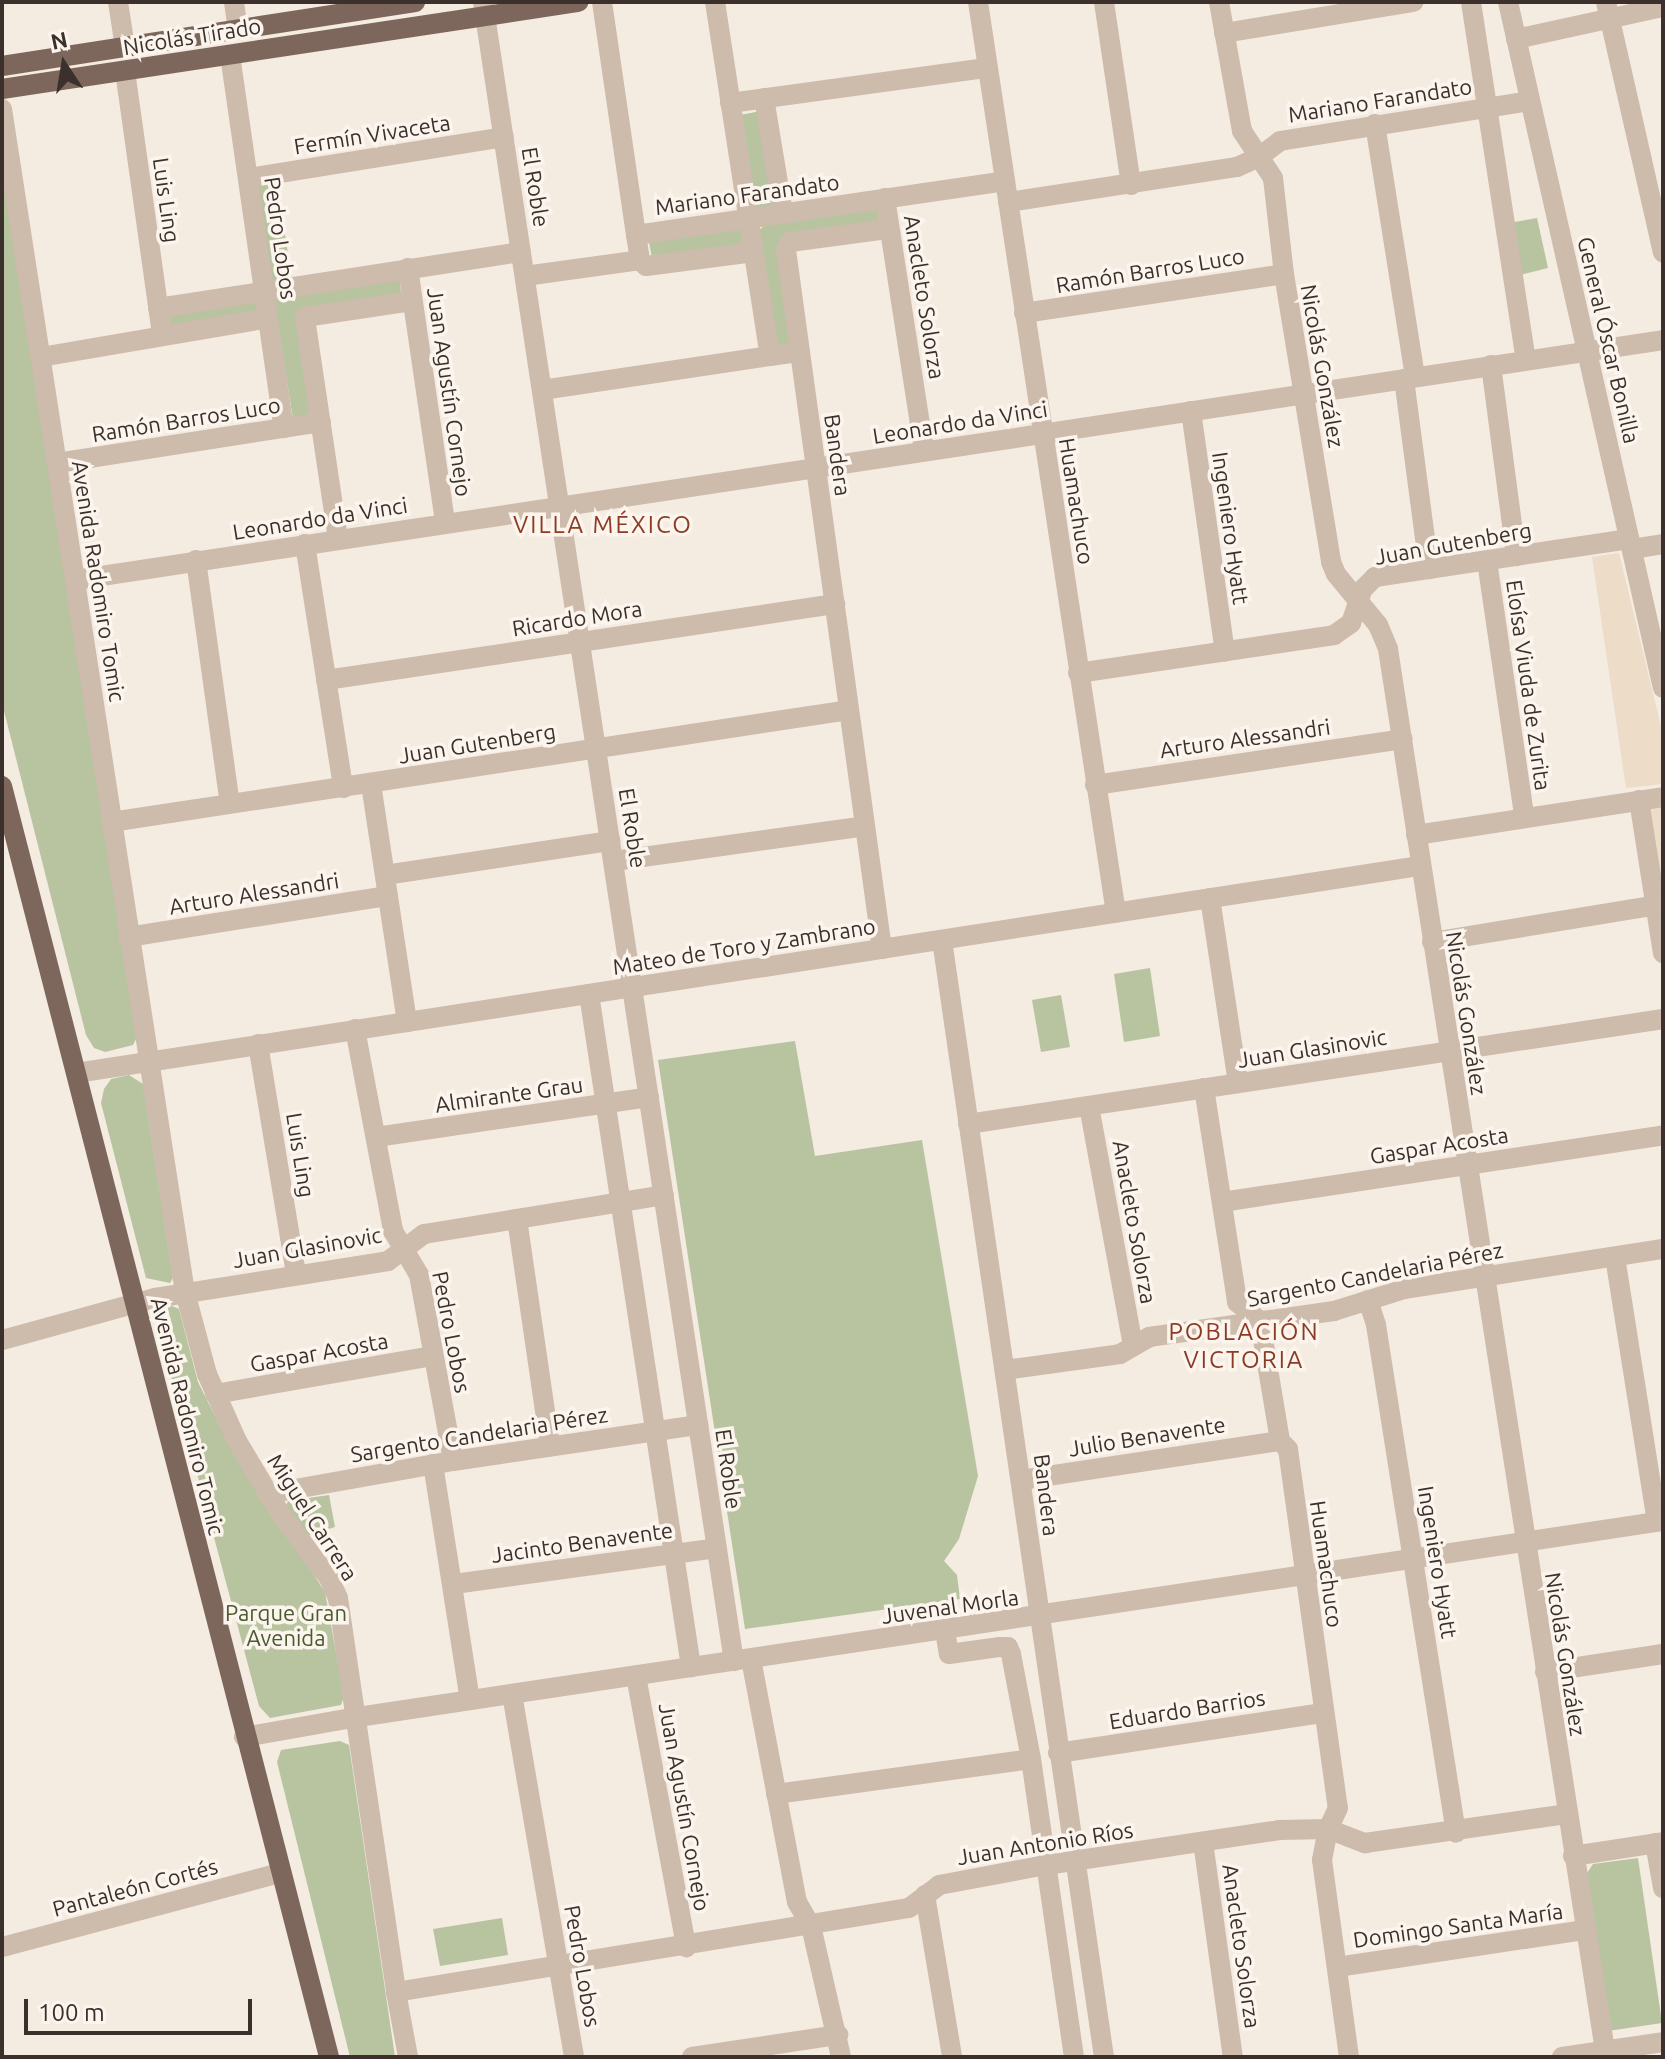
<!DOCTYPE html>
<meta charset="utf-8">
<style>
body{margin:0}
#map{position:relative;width:1665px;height:2059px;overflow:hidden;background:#f4ebe1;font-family:Ubuntu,sans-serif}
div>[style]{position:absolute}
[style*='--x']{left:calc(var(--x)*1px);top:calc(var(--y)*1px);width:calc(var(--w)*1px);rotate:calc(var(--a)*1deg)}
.green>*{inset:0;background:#b8c4a0}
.plaza>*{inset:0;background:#ecdcc8}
.minor>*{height:20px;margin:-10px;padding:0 10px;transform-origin:10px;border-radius:10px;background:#cdbbac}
.major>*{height:20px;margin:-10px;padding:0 10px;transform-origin:10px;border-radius:10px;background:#7d675c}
span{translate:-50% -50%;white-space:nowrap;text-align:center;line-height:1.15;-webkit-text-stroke:7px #fbf5ee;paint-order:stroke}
.street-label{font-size:22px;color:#3b302b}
.park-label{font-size:22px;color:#4a5a2e}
.neighbourhood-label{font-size:24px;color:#8c3b22;letter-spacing:2px}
.frame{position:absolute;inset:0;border:4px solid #3b302b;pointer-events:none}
.north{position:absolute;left:24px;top:24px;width:80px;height:80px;-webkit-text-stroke:6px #fbf5ee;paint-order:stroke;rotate:348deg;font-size:22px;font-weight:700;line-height:32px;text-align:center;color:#3b302b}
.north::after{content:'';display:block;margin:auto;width:28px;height:36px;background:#3b302b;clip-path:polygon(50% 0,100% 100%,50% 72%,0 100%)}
.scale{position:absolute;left:24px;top:1999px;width:228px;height:36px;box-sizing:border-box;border:4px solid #3b302b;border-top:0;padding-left:10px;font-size:24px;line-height:28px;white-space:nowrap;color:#3b302b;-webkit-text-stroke:6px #fbf5ee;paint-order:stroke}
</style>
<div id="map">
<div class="green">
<i style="clip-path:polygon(761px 111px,777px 211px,756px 214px,740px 115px)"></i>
<i style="clip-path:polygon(2px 157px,137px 1037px,133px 1045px,105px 1052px,94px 1048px,86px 1035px,2px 703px)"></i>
<i style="clip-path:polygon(277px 181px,292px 281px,272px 284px,256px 185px)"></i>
<i style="clip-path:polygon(877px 208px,885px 223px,784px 241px,792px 347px,777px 349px,758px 231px,765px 225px)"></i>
<i style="clip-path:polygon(1537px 218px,1548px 268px,1520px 275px,1509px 223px)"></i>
<i style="clip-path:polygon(741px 228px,744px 245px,652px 258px,649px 242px)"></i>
<i style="clip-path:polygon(400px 280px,401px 293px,300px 311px,310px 410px,308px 417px,293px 419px,274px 301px,281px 295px)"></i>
<i style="clip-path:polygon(257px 298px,260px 315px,168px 329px,165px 312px)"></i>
<i style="clip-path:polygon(1150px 968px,1160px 1036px,1124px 1042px,1114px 974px)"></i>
<i style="clip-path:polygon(1061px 995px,1070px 1047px,1041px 1052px,1032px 1000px)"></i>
<i style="clip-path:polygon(795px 1041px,815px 1156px,922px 1140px,978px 1476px,959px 1539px,944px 1561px,957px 1575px,960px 1599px,745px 1629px,658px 1060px)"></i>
<i style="clip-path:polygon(129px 1075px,143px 1084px,173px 1278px,170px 1283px,146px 1278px,101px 1103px,104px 1089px,111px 1079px)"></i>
<i style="clip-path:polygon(172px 1306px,179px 1309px,198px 1382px,224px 1434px,325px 1592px,344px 1696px,341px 1705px,270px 1718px,259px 1706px,156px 1320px,160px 1311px)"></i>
<i style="clip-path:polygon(329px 1495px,335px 1527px,307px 1536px,286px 1506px,288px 1501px)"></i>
<i style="clip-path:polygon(340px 1741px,349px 1745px,395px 2057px,350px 2057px,277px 1762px,281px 1750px)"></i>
<i style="clip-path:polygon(1638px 1858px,1662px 2023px,1608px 2031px,1585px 1876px,1593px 1864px)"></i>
<i style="clip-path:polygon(502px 1918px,508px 1955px,440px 1966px,433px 1929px)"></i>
</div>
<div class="plaza">
<i style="clip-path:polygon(1619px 553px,1663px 735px,1663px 784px,1626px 788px,1592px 557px)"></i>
<i style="clip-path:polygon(1663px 804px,1663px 892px,1648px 806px)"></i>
</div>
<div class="minor">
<i style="--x:118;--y:2;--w:46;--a:81.2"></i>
<i style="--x:234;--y:2;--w:28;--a:82"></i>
<i style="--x:483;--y:2;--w:1678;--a:81.4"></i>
<i style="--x:602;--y:2;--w:235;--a:81.7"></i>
<i style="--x:715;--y:2;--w:358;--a:81.2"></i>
<i style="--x:770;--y:356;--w:30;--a:-8"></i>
<i style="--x:978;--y:2;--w:921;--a:81.39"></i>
<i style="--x:1104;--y:2;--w:185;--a:81.6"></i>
<i style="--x:1219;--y:2;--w:131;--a:79.9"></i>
<i style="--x:1242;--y:131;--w:56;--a:56.6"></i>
<i style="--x:1273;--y:178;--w:97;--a:83.5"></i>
<i style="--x:1284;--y:274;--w:292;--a:80.7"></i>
<i style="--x:1331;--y:562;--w:13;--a:67"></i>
<i style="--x:1336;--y:574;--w:66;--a:50.5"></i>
<i style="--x:1378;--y:625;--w:26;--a:67"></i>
<i style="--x:1388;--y:649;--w:1425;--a:81.2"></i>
<i style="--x:1471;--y:2;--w:362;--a:81.3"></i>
<i style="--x:1508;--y:2;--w:703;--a:77.27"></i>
<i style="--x:1606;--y:2;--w:257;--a:77.2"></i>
<i style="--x:1224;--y:33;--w:192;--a:-9.3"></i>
<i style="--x:1516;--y:39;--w:150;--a:-12.3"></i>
<i style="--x:230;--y:55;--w:377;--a:81.8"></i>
<i style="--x:125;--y:71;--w:267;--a:82"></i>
<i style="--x:764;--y:98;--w:117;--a:80.6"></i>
<i style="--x:730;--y:103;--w:259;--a:-7.8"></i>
<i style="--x:2;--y:109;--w:1197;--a:81.21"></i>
<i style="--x:185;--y:1292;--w:85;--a:75"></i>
<i style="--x:207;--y:1374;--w:73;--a:65.9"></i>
<i style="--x:237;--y:1441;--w:84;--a:59.2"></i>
<i style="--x:280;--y:1513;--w:81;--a:53"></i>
<i style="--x:329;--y:1578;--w:22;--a:66"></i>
<i style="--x:338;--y:1598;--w:398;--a:81.6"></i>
<i style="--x:396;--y:1992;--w:66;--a:79.5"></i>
<i style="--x:1375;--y:124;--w:256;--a:81"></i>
<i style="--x:248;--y:178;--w:259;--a:-9.1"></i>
<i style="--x:885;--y:198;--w:256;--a:81.2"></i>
<i style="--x:1008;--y:202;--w:232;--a:-8.7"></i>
<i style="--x:1237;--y:167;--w:24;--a:-24"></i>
<i style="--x:1259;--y:157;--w:26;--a:-37"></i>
<i style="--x:1280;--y:141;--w:253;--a:-9.1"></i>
<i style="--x:640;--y:260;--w:8;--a:45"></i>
<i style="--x:646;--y:266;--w:109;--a:-7.4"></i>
<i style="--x:408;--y:268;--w:258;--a:81.7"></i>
<i style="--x:525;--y:276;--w:116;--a:-7.9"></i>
<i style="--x:640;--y:260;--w:25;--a:-99"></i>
<i style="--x:636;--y:235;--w:373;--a:-8.3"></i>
<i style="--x:158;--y:308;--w:367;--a:-8.8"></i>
<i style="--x:1024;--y:313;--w:263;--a:-8.5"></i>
<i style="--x:41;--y:357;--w:230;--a:-9.7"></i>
<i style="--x:1491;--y:365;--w:193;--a:82.5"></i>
<i style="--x:1404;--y:379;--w:192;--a:82.5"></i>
<i style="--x:542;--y:390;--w:231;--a:-8.5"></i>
<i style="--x:1191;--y:411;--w:243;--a:82"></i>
<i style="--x:57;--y:463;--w:267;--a:-8.8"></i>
<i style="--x:338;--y:539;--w:224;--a:-98.5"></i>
<i style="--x:305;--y:317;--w:108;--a:-8.5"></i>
<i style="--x:305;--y:544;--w:247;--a:81.1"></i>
<i style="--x:1632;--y:549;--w:31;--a:-9"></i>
<i style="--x:196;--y:560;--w:246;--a:82.1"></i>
<i style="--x:1487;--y:561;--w:258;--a:81.7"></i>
<i style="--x:75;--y:580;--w:1606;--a:-8.59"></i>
<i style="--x:1078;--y:673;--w:259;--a:-8.4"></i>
<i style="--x:1334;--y:635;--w:21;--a:-35"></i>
<i style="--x:1351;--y:623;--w:36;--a:-71"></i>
<i style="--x:1363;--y:589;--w:17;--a:-45"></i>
<i style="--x:1375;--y:577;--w:257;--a:-8.5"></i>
<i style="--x:326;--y:680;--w:515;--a:-8.49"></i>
<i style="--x:371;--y:784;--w:241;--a:81.4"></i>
<i style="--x:1095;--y:785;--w:311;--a:-8.5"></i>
<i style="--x:1639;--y:800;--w:155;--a:81.1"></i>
<i style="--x:111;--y:822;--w:746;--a:-8.63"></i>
<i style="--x:1416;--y:835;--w:250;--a:-8.7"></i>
<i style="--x:614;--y:861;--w:253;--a:-7.9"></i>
<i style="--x:385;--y:875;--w:228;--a:-8.6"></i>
<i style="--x:1210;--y:898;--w:187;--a:81.4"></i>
<i style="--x:128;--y:937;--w:263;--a:-9"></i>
<i style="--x:942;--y:940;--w:1129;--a:81.75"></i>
<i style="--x:1432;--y:942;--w:234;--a:-9.3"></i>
<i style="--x:882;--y:949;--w:706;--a:-97.82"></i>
<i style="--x:786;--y:250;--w:9;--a:-63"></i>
<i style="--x:790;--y:242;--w:100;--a:-7.5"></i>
<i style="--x:589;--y:994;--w:681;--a:81.38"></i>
<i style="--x:355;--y:1029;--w:206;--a:79.3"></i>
<i style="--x:393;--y:1231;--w:51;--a:59.4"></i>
<i style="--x:419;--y:1275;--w:189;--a:79.6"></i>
<i style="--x:258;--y:1044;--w:233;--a:80.6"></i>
<i style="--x:76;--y:1073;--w:1360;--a:-8.76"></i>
<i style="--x:1204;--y:1088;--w:217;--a:81.2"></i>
<i style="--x:1237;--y:1302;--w:30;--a:40"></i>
<i style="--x:1260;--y:1321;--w:122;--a:80.5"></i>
<i style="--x:1280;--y:1441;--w:11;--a:45"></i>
<i style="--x:1288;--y:1449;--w:362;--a:82.1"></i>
<i style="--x:1338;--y:1808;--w:23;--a:115"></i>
<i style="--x:1328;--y:1829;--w:32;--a:101"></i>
<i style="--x:1322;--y:1860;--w:199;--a:82.2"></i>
<i style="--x:1089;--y:1106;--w:244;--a:79.6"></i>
<i style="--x:968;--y:1124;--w:703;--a:-8.59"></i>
<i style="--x:376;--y:1137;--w:276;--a:-8.3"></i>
<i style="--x:1222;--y:1202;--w:446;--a:-8.6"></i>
<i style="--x:517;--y:1219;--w:229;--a:81.7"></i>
<i style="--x:1615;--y:1257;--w:268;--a:81"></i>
<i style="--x:1368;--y:1300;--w:26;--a:72"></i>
<i style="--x:1376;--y:1325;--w:514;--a:81.05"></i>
<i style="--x:2;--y:1340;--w:159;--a:-15.4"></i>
<i style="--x:155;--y:1298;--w:236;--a:-9"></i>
<i style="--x:388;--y:1261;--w:45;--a:-36.9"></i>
<i style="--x:424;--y:1234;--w:243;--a:-9.2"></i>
<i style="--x:1005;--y:1370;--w:116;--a:-7.9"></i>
<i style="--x:1120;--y:1354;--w:34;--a:-30"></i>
<i style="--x:1149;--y:1337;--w:187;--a:-8"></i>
<i style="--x:1334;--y:1311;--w:73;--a:-17.4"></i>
<i style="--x:1404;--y:1289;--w:262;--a:-8.8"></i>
<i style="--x:215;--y:1394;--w:220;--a:-9.9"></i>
<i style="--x:433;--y:1464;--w:239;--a:81.1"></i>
<i style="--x:1021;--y:1480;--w:262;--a:-8.6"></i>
<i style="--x:267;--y:1494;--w:189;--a:-10.1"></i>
<i style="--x:453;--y:1461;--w:248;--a:-8.4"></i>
<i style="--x:454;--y:1584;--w:265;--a:-7.8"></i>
<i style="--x:945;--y:1630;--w:24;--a:81"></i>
<i style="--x:949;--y:1654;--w:50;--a:-8"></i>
<i style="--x:999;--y:1647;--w:9;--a:0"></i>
<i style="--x:1008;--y:1647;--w:8;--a:67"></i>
<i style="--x:1011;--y:1654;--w:107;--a:79.2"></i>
<i style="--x:1031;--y:1759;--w:301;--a:81.8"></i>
<i style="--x:751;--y:1659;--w:247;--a:79.3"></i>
<i style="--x:797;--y:1902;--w:28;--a:60"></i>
<i style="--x:811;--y:1926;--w:134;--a:77.1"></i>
<i style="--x:1545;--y:1672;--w:119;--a:-8.7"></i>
<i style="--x:636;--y:1676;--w:276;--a:79.5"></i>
<i style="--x:512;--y:1694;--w:368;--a:80.3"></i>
<i style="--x:244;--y:1737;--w:116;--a:-10"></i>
<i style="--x:358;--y:1717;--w:1320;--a:-8.54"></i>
<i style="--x:1058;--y:1753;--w:268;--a:-8.6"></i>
<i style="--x:776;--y:1794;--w:257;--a:-7.8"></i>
<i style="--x:1203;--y:1842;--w:217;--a:82.1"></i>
<i style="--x:1655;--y:1843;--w:46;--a:79.9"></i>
<i style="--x:1573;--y:1856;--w:91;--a:-8.8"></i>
<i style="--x:925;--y:1895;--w:164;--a:80.5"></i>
<i style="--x:2;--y:1947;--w:288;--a:-14.9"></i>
<i style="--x:1337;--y:1967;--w:251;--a:-8.5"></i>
<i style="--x:396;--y:1992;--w:520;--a:-9.3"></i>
<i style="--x:909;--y:1908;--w:38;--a:-37"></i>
<i style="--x:939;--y:1885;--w:109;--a:-10.6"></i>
<i style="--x:1046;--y:1865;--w:236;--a:-8.5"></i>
<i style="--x:1279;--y:1830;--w:49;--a:-1.2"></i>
<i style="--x:1328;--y:1829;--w:40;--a:21"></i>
<i style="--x:1365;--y:1843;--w:203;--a:-8.2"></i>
<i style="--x:692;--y:2057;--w:148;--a:-8.6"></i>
<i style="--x:1562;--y:2057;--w:102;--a:-8.4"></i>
</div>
<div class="major">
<i style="--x:2;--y:66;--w:418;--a:-8.8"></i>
<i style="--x:2;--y:89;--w:583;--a:-8.59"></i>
<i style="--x:2;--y:786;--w:1312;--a:75.57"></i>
</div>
<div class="street-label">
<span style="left:192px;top:36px;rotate:-9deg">Nicolás Tirado</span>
<span style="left:1380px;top:100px;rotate:-9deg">Mariano Farandato</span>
<span style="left:372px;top:134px;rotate:-9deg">Fermín Vivaceta</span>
<span style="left:536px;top:187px;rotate:81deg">El Roble</span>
<span style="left:747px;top:194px;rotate:-8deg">Mariano Farandato</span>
<span style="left:167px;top:200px;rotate:82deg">Luis Ling</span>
<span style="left:281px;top:238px;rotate:82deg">Pedro Lobos</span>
<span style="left:1150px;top:270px;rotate:-9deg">Ramón Barros Luco</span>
<span style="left:925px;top:297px;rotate:81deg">Anacleto Solorza</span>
<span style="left:1609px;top:340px;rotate:77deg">General Óscar Bonilla</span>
<span style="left:1323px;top:366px;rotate:80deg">Nicolás González</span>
<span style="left:450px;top:392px;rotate:82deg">Juan Agustín Cornejo</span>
<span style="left:186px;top:419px;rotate:-9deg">Ramón Barros Luco</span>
<span style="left:960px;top:422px;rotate:-9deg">Leonardo da Vinci</span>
<span style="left:838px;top:455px;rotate:82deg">Bandera</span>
<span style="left:1077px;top:501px;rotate:81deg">Huamachuco</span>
<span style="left:320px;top:518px;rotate:-9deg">Leonardo da Vinci</span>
<span style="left:1231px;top:528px;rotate:82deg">Ingeniero Hyatt</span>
<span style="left:1453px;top:543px;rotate:-10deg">Juan Gutenberg</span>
<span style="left:99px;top:581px;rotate:81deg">Avenida Radomiro Tomic</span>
<span style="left:577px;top:618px;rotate:-9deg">Ricardo Mora</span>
<span style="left:1529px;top:685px;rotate:82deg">Eloísa Viuda de Zurita</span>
<span style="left:1245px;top:738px;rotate:-8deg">Arturo Alessandri</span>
<span style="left:477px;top:743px;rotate:-9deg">Juan Gutenberg</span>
<span style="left:633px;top:828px;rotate:81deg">El Roble</span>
<span style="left:254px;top:893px;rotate:-9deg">Arturo Alessandri</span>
<span style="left:744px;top:946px;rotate:-9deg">Mateo de Toro y Zambrano</span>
<span style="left:1467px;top:1013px;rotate:81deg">Nicolás González</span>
<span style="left:1312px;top:1048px;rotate:-9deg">Juan Glasinovic</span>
<span style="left:509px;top:1094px;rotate:-8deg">Almirante Grau</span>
<span style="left:1439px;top:1145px;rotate:-9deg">Gaspar Acosta</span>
<span style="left:301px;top:1155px;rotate:81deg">Luis Ling</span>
<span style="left:1135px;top:1222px;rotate:80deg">Anacleto Solorza</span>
<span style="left:307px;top:1247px;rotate:-10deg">Juan Glasinovic</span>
<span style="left:1375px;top:1274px;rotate:-11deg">Sargento Candelaria Pérez</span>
<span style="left:452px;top:1332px;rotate:79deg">Pedro Lobos</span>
<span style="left:319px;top:1352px;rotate:-10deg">Gaspar Acosta</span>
<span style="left:188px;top:1416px;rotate:76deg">Avenida Radomiro Tomic</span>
<span style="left:479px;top:1434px;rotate:-9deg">Sargento Candelaria Pérez</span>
<span style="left:1147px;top:1436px;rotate:-9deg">Julio Benavente</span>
<span style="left:729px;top:1469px;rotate:82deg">El Roble</span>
<span style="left:1047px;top:1495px;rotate:83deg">Bandera</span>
<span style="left:313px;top:1517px;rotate:57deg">Miguel Carrera</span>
<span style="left:582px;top:1542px;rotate:-8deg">Jacinto Benavente</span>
<span style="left:1438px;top:1562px;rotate:81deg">Ingeniero Hyatt</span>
<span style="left:1327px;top:1564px;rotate:82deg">Huamachuco</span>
<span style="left:950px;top:1606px;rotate:-8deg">Juvenal Morla</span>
<span style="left:1566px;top:1654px;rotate:81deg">Nicolás González</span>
<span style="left:1187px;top:1709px;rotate:-9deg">Eduardo Barrios</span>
<span style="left:685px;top:1807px;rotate:80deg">Juan Agustín Cornejo</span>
<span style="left:1045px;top:1843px;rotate:-9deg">Juan Antonio Ríos</span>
<span style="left:135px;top:1887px;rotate:-15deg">Pantaleón Cortés</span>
<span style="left:1458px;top:1925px;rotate:-8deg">Domingo Santa María</span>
<span style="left:1242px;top:1946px;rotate:82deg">Anacleto Solorza</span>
<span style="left:583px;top:1966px;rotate:80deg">Pedro Lobos</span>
</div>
<div class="park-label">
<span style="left:286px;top:1625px">Parque Gran<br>Avenida</span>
</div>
<div class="neighbourhood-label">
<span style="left:603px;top:525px">VILLA MÉXICO</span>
<span style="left:1244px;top:1346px">POBLACIÓN<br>VICTORIA</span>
</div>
<div class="frame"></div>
<div class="north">N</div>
<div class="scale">100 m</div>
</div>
